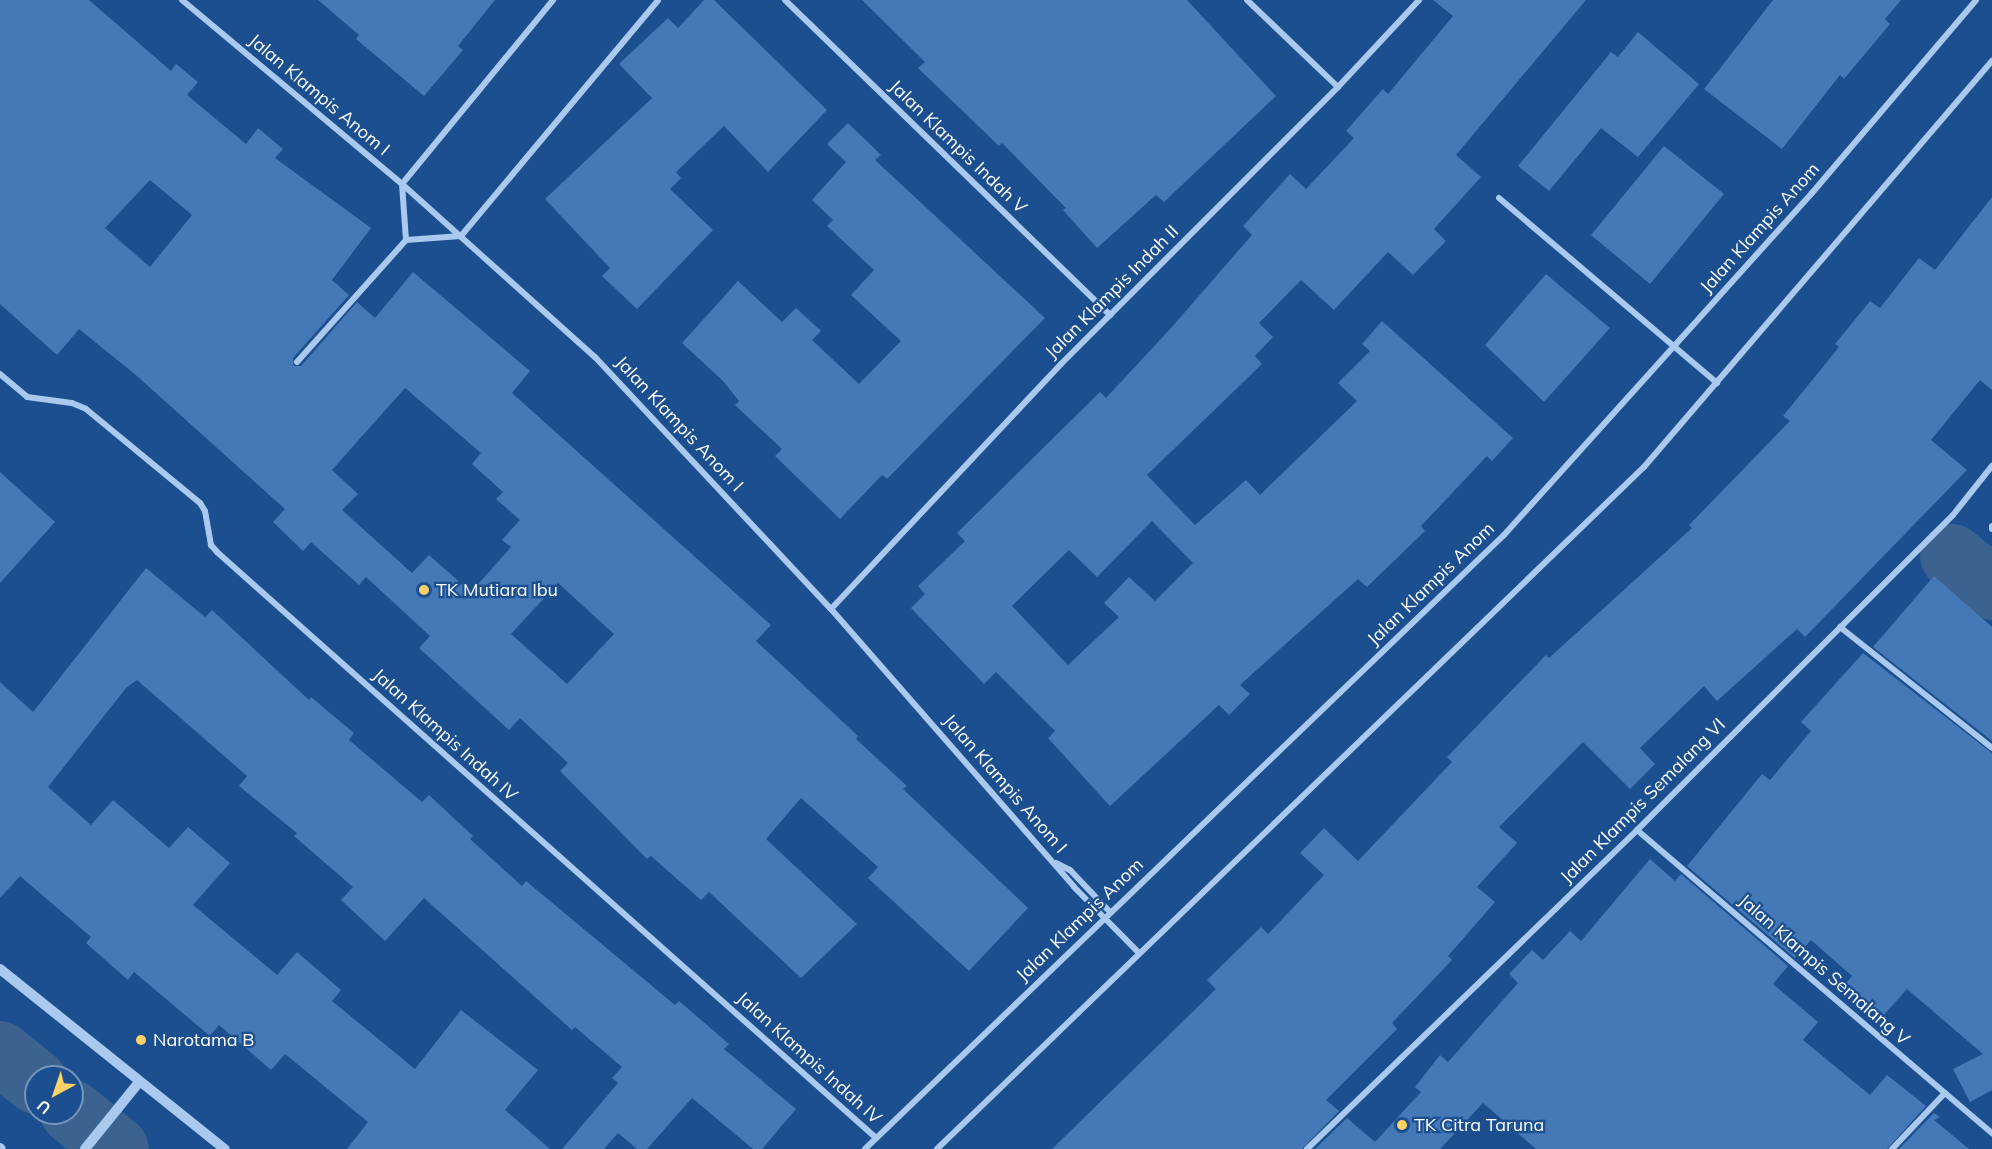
<!DOCTYPE html>
<style>
body{margin:0}
#map{position:relative;width:1992px;height:1149px;overflow:hidden;background:#1b4f8f;font-family:Mulish,sans-serif}
div>[style]{position:absolute}
[style*='--x']{left:calc(var(--x)*1px);top:calc(var(--y)*1px);width:calc(var(--w)*1px);rotate:calc(var(--a)*1deg)}
.river>*{height:64px;margin:-32px;padding:0 32px;transform-origin:32px;border-radius:32px;background:#3c6290}
.building>*{inset:0;background:#4478b7}
.minor>*{height:6px;margin:-3px;padding:0 3px;transform-origin:3px;border-radius:3px;background:#a9c9ee}
.tertiary>*{height:10px;margin:-5px;padding:0 5px;transform-origin:5px;border-radius:5px;background:#a9c9ee}
.dots>*{width:16px;height:16px;translate:-50% -50%;box-sizing:border-box;border:3px solid #1b4f8f;border-radius:50%}
span{translate:-50% -50%;white-space:nowrap;text-align:center;line-height:1.15;-webkit-text-stroke:4.5px #1b4f8f;paint-order:stroke}
.street-label{font-size:18px;color:#fff}
.poi-label{font-size:18px;color:#fff}
.left{translate:0 -50%;text-align:left}
.north{position:absolute;left:24px;top:1065px;width:60px;height:60px;box-sizing:border-box;background:#1b4f8f;border:2px solid #7695bc;border-radius:50%;rotate:220deg;font-size:16px;font-weight:700;line-height:24px;text-align:center;color:#fff}
.north::after{content:'';display:block;margin:auto;width:21px;height:27px;background:#ffd166;clip-path:polygon(50% 0,100% 100%,50% 72%,0 100%)}
</style>
<div id="map">
<div class="river">
<i style="--x:1952;--y:556;--w:51;--a:38.7"></i>
<i style="--x:0;--y:1053;--w:46;--a:38.9"></i>
<i style="--x:72;--y:1112;--w:58;--a:39.4"></i>
</div>
<div class="building">
<i style="clip-path:polygon(evenodd,0 0,89px 0,171px 71px,176px 64px,198px 82px,187px 95px,246px 144px,258px 128px,283px 149px,275px 158px,371px 228px,332px 280px,349px 295px,293px 358px,294px 366px,301px 366px,357px 302px,375px 318px,413px 272px,530px 371px,512px 393px,771px 625px,756px 641px,858px 736px,856px 739px,907px 786px,903px 789px,1028px 908px,969px 971px,868px 878px,878px 867px,801px 798px,766px 839px,857px 924px,801px 978px,709px 892px,701px 900px,651px 856px,647px 859px,560px 771px,568px 763px,520px 718px,509px 730px,419px 648px,430px 636px,366px 577px,359px 585px,311px 542px,303px 551px,273px 522px,285px 509px,137px 376px,79px 329px,57px 355px,0 304px,0 0,150px 180px,192px 215px,150px 267px,105px 228px,150px 180px,0 0,405px 388px,481px 453px,472px 464px,503px 492px,496px 499px,520px 520px,502px 540px,511px 547px,471px 592px,429px 555px,412px 573px,342px 510px,358px 494px,332px 470px,405px 388px,0 0,558px 583px,614px 634px,567px 684px,511px 634px,558px 583px)"></i>
<i style="clip-path:polygon(318px 0,495px 0,458px 46px,463px 50px,424px 96px,356px 39px,359px 35px)"></i>
<i style="clip-path:polygon(704px 0,714px 0,827px 110px,768px 172px,724px 126px,676px 172px,681px 178px,670px 189px,713px 230px,637px 309px,602px 276px,610px 268px,545px 199px,652px 98px,619px 64px,668px 18px,678px 28px)"></i>
<i style="clip-path:polygon(862px 0,1187px 0,1276px 96px,1164px 202px,1156px 195px,1097px 248px,1063px 210px,1066px 208px,1002px 143px,999px 146px,918px 68px,925px 62px)"></i>
<i style="clip-path:polygon(evenodd,1433px 0,1586px 0,1456px 155px,1481px 177px,1434px 229px,1446px 241px,1413px 275px,1388px 252px,1334px 310px,1301px 280px,1259px 323px,1273px 337px,1255px 356px,1262px 364px,1147px 475px,1195px 525px,1246px 480px,1260px 495px,1357px 401px,1338px 383px,1370px 351px,1362px 344px,1382px 321px,1513px 438px,1492px 461px,1487px 456px,1421px 526px,1425px 531px,1367px 587px,1358px 579px,1240px 685px,1250px 694px,1229px 715px,1219px 705px,1110px 806px,1048px 738px,1055px 731px,996px 672px,984px 684px,911px 608px,925px 594px,918px 586px,965px 541px,957px 533px,1100px 392px,1106px 398px,1171px 328px,1252px 235px,1243px 226px,1290px 174px,1306px 189px,1354px 138px,1346px 131px,1383px 89px,1388px 94px,1453px 16px,1433px 0,1152px 521px,1193px 563px,1155px 601px,1129px 577px,1104px 603px,1119px 617px,1068px 665px,1012px 606px,1069px 550px,1097px 577px,1152px 521px)"></i>
<i style="clip-path:polygon(1773px 0,1901px 0,1885px 19px,1890px 24px,1844px 79px,1840px 75px,1782px 149px,1704px 89px)"></i>
<i style="clip-path:polygon(1638px 32px,1699px 84px,1638px 157px,1601px 128px,1549px 191px,1518px 166px,1611px 52px,1618px 57px)"></i>
<i style="clip-path:polygon(848px 123px,881px 155px,875px 160px,1045px 318px,887px 479px,882px 475px,840px 519px,775px 456px,782px 449px,735px 405px,739px 401px,723px 381px,682px 343px,738px 281px,782px 322px,796px 308px,821px 331px,812px 340px,859px 384px,901px 341px,851px 295px,874px 270px,827px 226px,833px 220px,812px 200px,846px 162px,827px 144px)"></i>
<i style="clip-path:polygon(1664px 146px,1724px 194px,1650px 284px,1591px 235px)"></i>
<i style="clip-path:polygon(1992px 197px,1992px 390px,1980px 380px,1931px 440px,1967px 470px,1805px 637px,1797px 629px,1717px 701px,1704px 686px,1640px 748px,1655px 764px,1630px 789px,1583px 742px,1499px 827px,1517px 843px,1477px 887px,1495px 902px,1448px 956px,1452px 960px,1392px 1023px,1397px 1029px,1326px 1100px,1339px 1111px,1302px 1149px,1052px 1149px,1216px 989px,1207px 980px,1261px 927px,1268px 934px,1324px 875px,1300px 853px,1324px 828px,1358px 861px,1452px 762px,1447px 757px,1546px 655px,1549px 658px,1692px 528px,1689px 525px,1790px 421px,1783px 416px,1839px 347px,1835px 344px,1870px 301px,1880px 308px,1919px 258px,1935px 270px)"></i>
<i style="clip-path:polygon(1546px 274px,1610px 328px,1544px 402px,1485px 345px)"></i>
<i style="clip-path:polygon(0 472px,55px 522px,0 583px)"></i>
<i style="clip-path:polygon(146px 568px,205px 617px,212px 610px,309px 700px,311px 697px,354px 733px,349px 740px,422px 802px,429px 795px,473px 836px,470px 839px,522px 886px,526px 881px,675px 1005px,679px 1001px,729px 1044px,724px 1049px,796px 1109px,762px 1149px,753px 1149px,692px 1098px,647px 1149px,637px 1149px,618px 1133px,604px 1149px,562px 1149px,618px 1083px,612px 1078px,622px 1067px,575px 1027px,572px 1030px,424px 898px,385px 941px,341px 900px,353px 887px,294px 836px,297px 833px,239px 786px,247px 776px,137px 680px,126px 688px,48px 787px,91px 825px,113px 800px,169px 848px,188px 827px,230px 863px,193px 905px,277px 975px,297px 952px,341px 990px,332px 1001px,415px 1069px,461px 1010px,538px 1070px,505px 1110px,550px 1149px,347px 1149px,368px 1122px,285px 1054px,271px 1070px,219px 1025px,210px 1036px,134px 972px,128px 980px,86px 943px,91px 937px,20px 876px,0 898px,0 682px,33px 712px)"></i>
<i style="clip-path:polygon(1934px 576px,1992px 627px,1992px 741px,1873px 647px)"></i>
<i style="clip-path:polygon(1863px 653px,1992px 753px,1992px 1090px,1970px 1102px,1953px 1069px,1983px 1054px,1907px 989px,1883px 1016px,1846px 983px,1852px 976px,1811px 940px,1795px 958px,1687px 866px,1762px 774px,1770px 780px,1811px 731px,1801px 722px)"></i>
<i style="clip-path:polygon(1650px 859px,1675px 881px,1681px 874px,1788px 966px,1773px 984px,1818px 1022px,1803px 1040px,1870px 1095px,1887px 1075px,1926px 1106px,1887px 1149px,1536px 1149px,1483px 1103px,1440px 1149px,1315px 1149px,1347px 1118px,1375px 1142px,1421px 1092px,1415px 1087px,1440px 1055px,1448px 1062px,1518px 983px,1509px 974px,1532px 950px,1543px 960px,1570px 931px,1581px 941px)"></i>
<i style="clip-path:polygon(1934px 1113px,1940px 1117px,1934px 1120px,1969px 1149px,1899px 1149px)"></i>
</div>
<div class="minor">
<i style="--x:182;--y:0;--w:287;--a:39.9"></i>
<i style="--x:402;--y:184;--w:259;--a:41.9"></i>
<i style="--x:595;--y:357;--w:345;--a:46.9"></i>
<i style="--x:831;--y:609;--w:369;--a:48.8"></i>
<i style="--x:1074;--y:887;--w:91;--a:45.4"></i>
<i style="--x:785;--y:0;--w:453;--a:44.1"></i>
<i style="--x:1247;--y:0;--w:126;--a:43.7"></i>
<i style="--x:1499;--y:198;--w:286;--a:40.3"></i>
<i style="--x:406;--y:240;--w:56;--a:-94.1"></i>
<i style="--x:402;--y:184;--w:238;--a:-50.6"></i>
<i style="--x:297;--y:362;--w:164;--a:-48.2"></i>
<i style="--x:406;--y:240;--w:55;--a:-4.2"></i>
<i style="--x:461;--y:236;--w:307;--a:-50.1"></i>
<i style="--x:0;--y:374;--w:35;--a:40"></i>
<i style="--x:27;--y:397;--w:45;--a:7.6"></i>
<i style="--x:72;--y:403;--w:15;--a:23"></i>
<i style="--x:86;--y:409;--w:148;--a:39.5"></i>
<i style="--x:200;--y:503;--w:9;--a:58"></i>
<i style="--x:205;--y:511;--w:35;--a:80"></i>
<i style="--x:211;--y:545;--w:9;--a:49"></i>
<i style="--x:217;--y:552;--w:882;--a:41.64"></i>
<i style="--x:1992;--y:526;--w:3;--a:90"></i>
<i style="--x:831;--y:609;--w:336;--a:-46.8"></i>
<i style="--x:1061;--y:364;--w:392;--a:-45"></i>
<i style="--x:1338;--y:87;--w:119;--a:-47"></i>
<i style="--x:1840;--y:627;--w:194;--a:38.5"></i>
<i style="--x:1637;--y:830;--w:467;--a:40.5"></i>
<i style="--x:1056;--y:863;--w:16;--a:27"></i>
<i style="--x:1070;--y:870;--w:58;--a:46.4"></i>
<i style="--x:865;--y:1149;--w:886;--a:-43.86"></i>
<i style="--x:1504;--y:535;--w:460;--a:-48"></i>
<i style="--x:1812;--y:193;--w:253;--a:-49.6"></i>
<i style="--x:937;--y:1149;--w:982;--a:-43.97"></i>
<i style="--x:1644;--y:467;--w:535;--a:-49.4"></i>
<i style="--x:1307;--y:1149;--w:459;--a:-44"></i>
<i style="--x:1637;--y:830;--w:446;--a:-44.9"></i>
<i style="--x:1953;--y:515;--w:63;--a:-51.5"></i>
<i style="--x:1892;--y:1149;--w:77;--a:-46.6"></i>
</div>
<div class="tertiary">
<i style="--x:0;--y:969;--w:288;--a:38.7"></i>
<i style="--x:0;--y:1148;--w:1;--a:45"></i>
<i style="--x:85;--y:1149;--w:86;--a:-51.1"></i>
</div>
<div class="dots">
<i style="left:424px;top:590px;background:#ffd166"></i>
<i style="left:141px;top:1040px;background:#ffd166"></i>
<i style="left:1402px;top:1125px;background:#ffd166"></i>
</div>
<div class="street-label">
<span style="left:319px;top:95px;rotate:40deg">Jalan Klampis Anom I</span>
<span style="left:958px;top:147px;rotate:44deg">Jalan Klampis Indah V</span>
<span style="left:1760px;top:228px;rotate:-48deg">Jalan Klampis Anom</span>
<span style="left:1112px;top:292px;rotate:-45deg">Jalan Klampis Indah II</span>
<span style="left:679px;top:424px;rotate:47deg">Jalan Klampis Anom I</span>
<span style="left:1431px;top:584px;rotate:-44deg">Jalan Klampis Anom</span>
<span style="left:445px;top:735px;rotate:42deg">Jalan Klampis Indah IV</span>
<span style="left:1005px;top:784px;rotate:49deg">Jalan Klampis Anom I</span>
<span style="left:1643px;top:801px;rotate:-45deg">Jalan Klampis Semalang VI</span>
<span style="left:1080px;top:920px;rotate:-44deg">Jalan Klampis Anom</span>
<span style="left:1824px;top:970px;rotate:41deg">Jalan Klampis Semalang V</span>
<span style="left:809px;top:1058px;rotate:42deg">Jalan Klampis Indah IV</span>
</div>
<div class="poi-label">
<span class="left" style="left:436px;top:590px">TK Mutiara Ibu</span>
<span class="left" style="left:153px;top:1040px">Narotama B</span>
<span class="left" style="left:1414px;top:1125px">TK Citra Taruna</span>
</div>
<div class="north">U</div>
</div>
